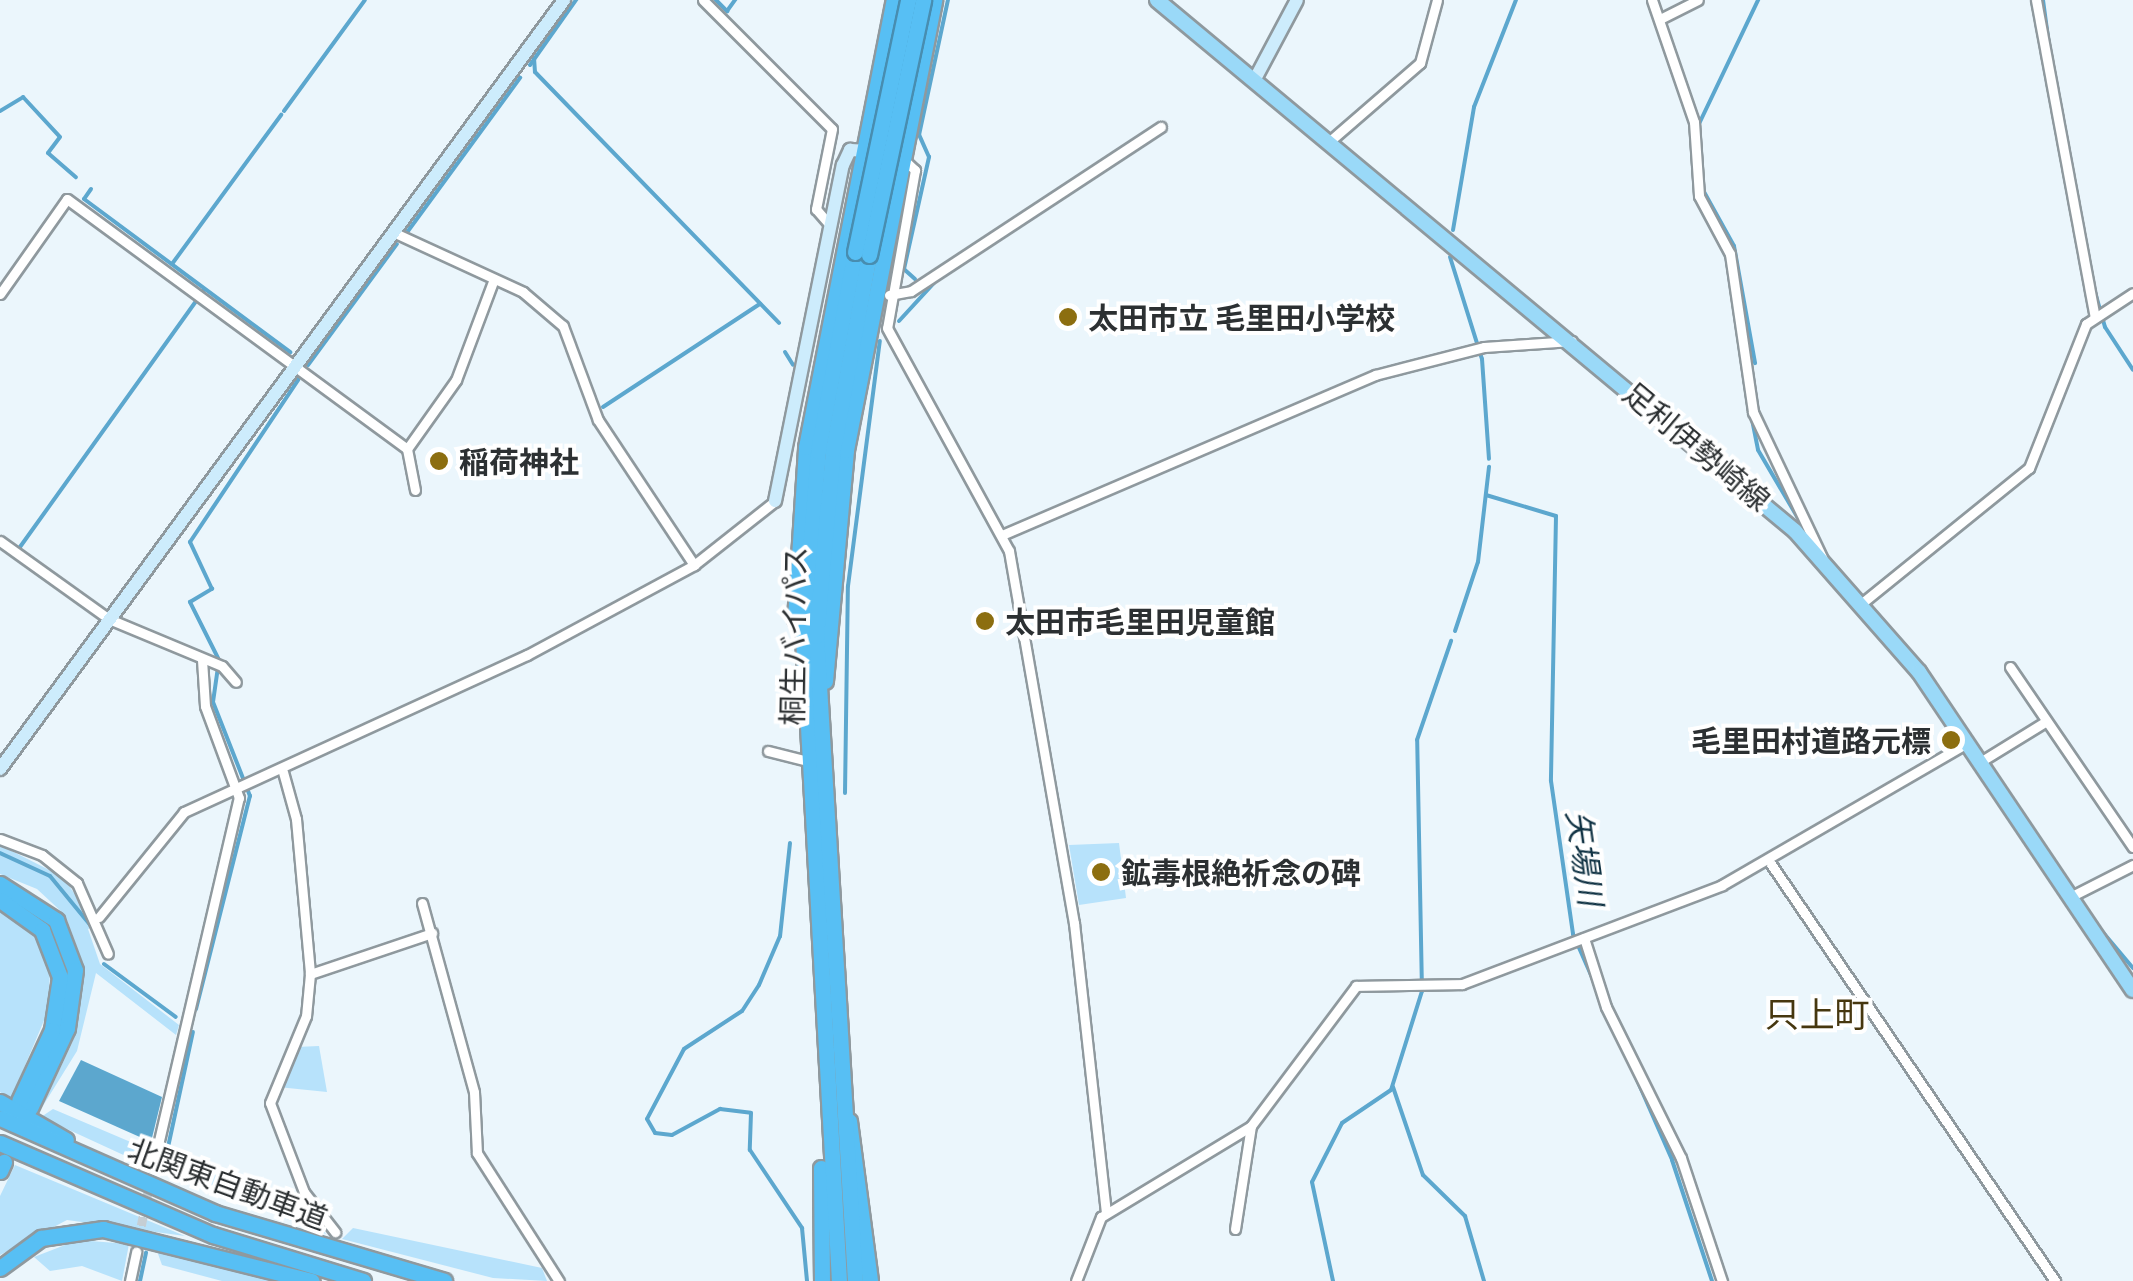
<!DOCTYPE html>
<meta charset="utf-8">
<style>
body{margin:0}
#map{position:relative;width:2133px;height:1281px;overflow:hidden;background:#ebf6fc;font-family:Lato,"Noto Sans JP",sans-serif}
div>[style]{position:absolute}
[style*='--x']{left:calc(var(--x)*1px);top:calc(var(--y)*1px);width:calc(var(--w)*1px);rotate:calc(var(--a)*1deg)}
.green>*{inset:0;background:#b7e2fb}
.water>*{inset:0;background:#5ca7ce}
.stream>*{height:4px;margin:-2px;padding:0 2px;transform-origin:2px;border-radius:2px;background:#5ca7ce}
.street-tunnel>*{height:9px;margin-top:-4.5px;transform-origin:0;background:repeating-linear-gradient(90deg,#c5ced4 0 9px,transparent 0 13.5px)}
.roads{filter:drop-shadow(2px 0 #8f999e) drop-shadow(-2px 0 #8f999e) drop-shadow(0 2px #8f999e) drop-shadow(0 -2px #8f999e)}
.street>*{height:9px;margin:-4.5px;padding:0 4.5px;transform-origin:4.5px;border-radius:4.5px;background:#fff}
.secondary>*{height:12px;margin:-6px;padding:0 6px;transform-origin:6px;border-radius:6px;background:#cdecfc}
.primary>*{height:14px;margin:-7px;padding:0 7px;transform-origin:7px;border-radius:7px;background:#9ad9f8}
.highway>*{height:15px;margin:-7.5px;padding:0 7.5px;transform-origin:7.5px;border-radius:7.5px;background:#57bff4}
.bridges{filter:drop-shadow(2px 0 #488db0) drop-shadow(-2px 0 #488db0) drop-shadow(0 2px #488db0) drop-shadow(0 -2px #488db0)}
.highway-bridge>*{height:15px;margin:-7.5px;padding:0 7.5px;transform-origin:7.5px;border-radius:7.5px;background:#57bff4}
.dots>*{width:28px;height:28px;translate:-50% -50%;box-sizing:border-box;border:5px solid #fff;border-radius:50%}
span{translate:-50% -50%;white-space:nowrap;text-align:center;line-height:1.15;-webkit-text-stroke:8px #fff;paint-order:stroke}
.poi-label{font-size:30px;color:#2c3032;font-weight:700}
.left{translate:0 -50%;text-align:left}
.right{translate:-100% -50%;text-align:right}
.street-label{font-size:30px;color:#2c3032}
.water-label{font-size:32px;color:#134;font-style:italic}
.quarter-label{font-size:35px;color:#46370f}
</style>
<div id="map">
<div class="green">
<i style="clip-path:polygon(1119px 843px,1126px 898px,1079px 905px,1069px 845px)"></i>
<i style="clip-path:polygon(0 845px,63px 877px,96px 925px,88px 929px,100px 964px,179px 1025px,176px 1035px,96px 973px,77px 1051px,41px 1109px,73px 1041px,85px 969px,65px 915px,37px 889px,0 874px)"></i>
<i style="clip-path:polygon(0 911px,37px 939px,50px 971px,48px 1011px,11px 1099px,0 1092px)"></i>
<i style="clip-path:polygon(319px 1046px,327px 1092px,278px 1087px,296px 1047px)"></i>
<i style="clip-path:polygon(53px 1109px,140px 1146px,146px 1160px,170px 1170px,181px 1161px,312px 1215px,326px 1234px,143px 1164px,41px 1117px)"></i>
<i style="clip-path:polygon(15px 1165px,185px 1236px,67px 1220px,0 1255px,0 1196px)"></i>
<i style="clip-path:polygon(353px 1228px,542px 1268px,547px 1281px,493px 1278px,342px 1239px)"></i>
<i style="clip-path:polygon(78px 1240px,129px 1244px,122px 1281px,82px 1266px,50px 1271px,34px 1257px)"></i>
<i style="clip-path:polygon(157px 1251px,278px 1281px,222px 1281px,162px 1265px)"></i>
</div>
<div class="water">
<i style="clip-path:polygon(81px 1060px,162px 1097px,151px 1142px,59px 1101px)"></i>
</div>
<div class="stream">
<i style="--x:716;--y:0;--w:16;--a:45"></i>
<i style="--x:727;--y:11;--w:14;--a:-54"></i>
<i style="--x:2043;--y:0;--w:45;--a:82.4"></i>
<i style="--x:534;--y:58;--w:14;--a:86"></i>
<i style="--x:535;--y:72;--w:350;--a:45.8"></i>
<i style="--x:530;--y:65;--w:80;--a:-54.7"></i>
<i style="--x:0;--y:111;--w:27;--a:-31"></i>
<i style="--x:23;--y:97;--w:54;--a:47.2"></i>
<i style="--x:60;--y:137;--w:20;--a:127"></i>
<i style="--x:48;--y:153;--w:37;--a:41"></i>
<i style="--x:284;--y:111;--w:137;--a:-53.9"></i>
<i style="--x:1698;--y:126;--w:140;--a:-64.5"></i>
<i style="--x:91;--y:189;--w:12;--a:125"></i>
<i style="--x:84;--y:199;--w:257;--a:36.6"></i>
<i style="--x:1703;--y:190;--w:64;--a:61"></i>
<i style="--x:1734;--y:246;--w:119;--a:79.8"></i>
<i style="--x:1453;--y:230;--w:125;--a:-80.3"></i>
<i style="--x:1474;--y:107;--w:115;--a:-68.6"></i>
<i style="--x:408;--y:231;--w:190;--a:-53.8"></i>
<i style="--x:1450;--y:257;--w:107;--a:72.6"></i>
<i style="--x:1482;--y:359;--w:100;--a:86"></i>
<i style="--x:172;--y:264;--w:185;--a:-53.8"></i>
<i style="--x:915;--y:279;--w:15;--a:-138"></i>
<i style="--x:904;--y:269;--w:115;--a:-77.4"></i>
<i style="--x:929;--y:157;--w:24;--a:-114"></i>
<i style="--x:919;--y:135;--w:138;--a:-77.9"></i>
<i style="--x:2093;--y:285;--w:44;--a:74.1"></i>
<i style="--x:2105;--y:327;--w:51;--a:56.9"></i>
<i style="--x:899;--y:321;--w:52;--a:-47.4"></i>
<i style="--x:785;--y:352;--w:15;--a:58"></i>
<i style="--x:308;--y:365;--w:150;--a:-53.7"></i>
<i style="--x:1744;--y:379;--w:72;--a:78.8"></i>
<i style="--x:1758;--y:450;--w:87;--a:59.6"></i>
<i style="--x:603;--y:407;--w:188;--a:-33.3"></i>
<i style="--x:1486;--y:495;--w:73;--a:16.7"></i>
<i style="--x:1556;--y:516;--w:265;--a:91.1"></i>
<i style="--x:1551;--y:781;--w:155;--a:81.8"></i>
<i style="--x:1573;--y:934;--w:247;--a:66.3"></i>
<i style="--x:1672;--y:1160;--w:127;--a:71.7"></i>
<i style="--x:20;--y:547;--w:317;--a:-54.4"></i>
<i style="--x:1823;--y:552;--w:81;--a:49"></i>
<i style="--x:1455;--y:631;--w:73;--a:-71.6"></i>
<i style="--x:1478;--y:562;--w:96;--a:-83.4"></i>
<i style="--x:845;--y:793;--w:207;--a:-89.2"></i>
<i style="--x:848;--y:586;--w:247;--a:-82.6"></i>
<i style="--x:790;--y:843;--w:94;--a:96.1"></i>
<i style="--x:780;--y:936;--w:53;--a:113.2"></i>
<i style="--x:759;--y:985;--w:31;--a:123"></i>
<i style="--x:742;--y:1011;--w:69;--a:146.8"></i>
<i style="--x:684;--y:1049;--w:79;--a:117.9"></i>
<i style="--x:647;--y:1119;--w:16;--a:60"></i>
<i style="--x:655;--y:1133;--w:17;--a:7"></i>
<i style="--x:672;--y:1135;--w:55;--a:-28.4"></i>
<i style="--x:720;--y:1109;--w:31;--a:7"></i>
<i style="--x:751;--y:1113;--w:37;--a:92"></i>
<i style="--x:750;--y:1150;--w:94;--a:56.3"></i>
<i style="--x:802;--y:1228;--w:53;--a:84.6"></i>
<i style="--x:0;--y:853;--w:55;--a:24.7"></i>
<i style="--x:50;--y:876;--w:65;--a:50.6"></i>
<i style="--x:2101;--y:930;--w:50;--a:49.9"></i>
<i style="--x:104;--y:964;--w:89;--a:36.4"></i>
<i style="--x:196;--y:1009;--w:220;--a:-75.8"></i>
<i style="--x:250;--y:796;--w:101;--a:-111.5"></i>
<i style="--x:213;--y:702;--w:42;--a:-81.9"></i>
<i style="--x:219;--y:660;--w:65;--a:-116.6"></i>
<i style="--x:190;--y:602;--w:26;--a:-31"></i>
<i style="--x:212;--y:589;--w:52;--a:-115.1"></i>
<i style="--x:190;--y:542;--w:195;--a:-56.3"></i>
<i style="--x:1393;--y:1087;--w:93;--a:71.2"></i>
<i style="--x:1423;--y:1175;--w:59;--a:44.3"></i>
<i style="--x:1465;--y:1216;--w:68;--a:73.7"></i>
<i style="--x:165;--y:1161;--w:132;--a:-77.8"></i>
<i style="--x:140;--y:1281;--w:29;--a:-78"></i>
<i style="--x:1333;--y:1281;--w:101;--a:-102"></i>
<i style="--x:1312;--y:1182;--w:66;--a:-63"></i>
<i style="--x:1342;--y:1123;--w:59;--a:-34"></i>
<i style="--x:1391;--y:1090;--w:104;--a:-72.6"></i>
<i style="--x:1422;--y:991;--w:251;--a:-91.1"></i>
<i style="--x:1417;--y:740;--w:105;--a:-71"></i>
</div>
<div class="street-tunnel">
<i style="--x:136;--y:1252;--w:92;--a:-78.7"></i>
</div>
<div class="roads">
<div class="street">
<i style="--x:703;--y:0;--w:182;--a:45"></i>
<i style="--x:832;--y:129;--w:82;--a:101.3"></i>
<i style="--x:816;--y:209;--w:21;--a:49"></i>
<i style="--x:1652;--y:0;--w:129;--a:71"></i>
<i style="--x:1694;--y:122;--w:74;--a:86.1"></i>
<i style="--x:1699;--y:196;--w:66;--a:61.9"></i>
<i style="--x:1730;--y:254;--w:160;--a:81.7"></i>
<i style="--x:1753;--y:412;--w:161;--a:64.6"></i>
<i style="--x:2036;--y:0;--w:322;--a:79.5"></i>
<i style="--x:1662;--y:18;--w:40;--a:-26.6"></i>
<i style="--x:1331;--y:140;--w:118;--a:-40.9"></i>
<i style="--x:1420;--y:63;--w:65;--a:-74.9"></i>
<i style="--x:902;--y:158;--w:18;--a:43"></i>
<i style="--x:915;--y:170;--w:160;--a:100"></i>
<i style="--x:887;--y:328;--w:254;--a:61.3"></i>
<i style="--x:1009;--y:551;--w:378;--a:80.1"></i>
<i style="--x:1074;--y:923;--w:291;--a:83.7"></i>
<i style="--x:395;--y:233;--w:141;--a:24.7"></i>
<i style="--x:523;--y:292;--w:52;--a:40.4"></i>
<i style="--x:563;--y:326;--w:100;--a:69.6"></i>
<i style="--x:598;--y:420;--w:174;--a:56.5"></i>
<i style="--x:0;--y:294;--w:116;--a:-54.8"></i>
<i style="--x:67;--y:199;--w:422;--a:36.3"></i>
<i style="--x:889;--y:295;--w:22;--a:-10"></i>
<i style="--x:911;--y:291;--w:299;--a:-33.3"></i>
<i style="--x:415;--y:490;--w:42;--a:-101"></i>
<i style="--x:407;--y:449;--w:85;--a:-54.6"></i>
<i style="--x:456;--y:380;--w:108;--a:-69.4"></i>
<i style="--x:1004;--y:534;--w:404;--a:-23.2"></i>
<i style="--x:1375;--y:375;--w:113;--a:-14.4"></i>
<i style="--x:1484;--y:347;--w:88;--a:-3.9"></i>
<i style="--x:0;--y:541;--w:134;--a:35.6"></i>
<i style="--x:109;--y:619;--w:122;--a:22.6"></i>
<i style="--x:222;--y:666;--w:21;--a:49"></i>
<i style="--x:1862;--y:603;--w:215;--a:-39"></i>
<i style="--x:2029;--y:468;--w:155;--a:-68.4"></i>
<i style="--x:2086;--y:324;--w:56;--a:-33.4"></i>
<i style="--x:2010;--y:667;--w:218;--a:55.7"></i>
<i style="--x:768;--y:751;--w:36;--a:14"></i>
<i style="--x:1980;--y:762;--w:76;--a:-31.6"></i>
<i style="--x:283;--y:772;--w:49;--a:74.5"></i>
<i style="--x:296;--y:819;--w:156;--a:84.8"></i>
<i style="--x:310;--y:974;--w:42;--a:95.4"></i>
<i style="--x:306;--y:1016;--w:94;--a:112.5"></i>
<i style="--x:270;--y:1103;--w:95;--a:69.1"></i>
<i style="--x:304;--y:1192;--w:51;--a:52.2"></i>
<i style="--x:0;--y:839;--w:45;--a:20.9"></i>
<i style="--x:42;--y:855;--w:45;--a:38.7"></i>
<i style="--x:77;--y:883;--w:77;--a:66.4"></i>
<i style="--x:1771;--y:864;--w:505;--a:55.74"></i>
<i style="--x:2070;--y:897;--w:71;--a:-26.9"></i>
<i style="--x:422;--y:903;--w:196;--a:74.6"></i>
<i style="--x:474;--y:1092;--w:61;--a:87.2"></i>
<i style="--x:477;--y:1153;--w:152;--a:57.4"></i>
<i style="--x:99;--y:917;--w:135;--a:-51"></i>
<i style="--x:184;--y:812;--w:377;--a:-24.6"></i>
<i style="--x:527;--y:655;--w:190;--a:-28.3"></i>
<i style="--x:694;--y:565;--w:103;--a:-38.3"></i>
<i style="--x:1584;--y:938;--w:72;--a:72.3"></i>
<i style="--x:1606;--y:1007;--w:169;--a:63.6"></i>
<i style="--x:1681;--y:1158;--w:130;--a:71.6"></i>
<i style="--x:310;--y:974;--w:129;--a:-18.6"></i>
<i style="--x:154;--y:1162;--w:374;--a:-76.9"></i>
<i style="--x:239;--y:798;--w:98;--a:-110.3"></i>
<i style="--x:205;--y:706;--w:47;--a:-93.7"></i>
<i style="--x:1235;--y:1229;--w:104;--a:-81.2"></i>
<i style="--x:130;--y:1281;--w:30;--a:-78"></i>
<i style="--x:1076;--y:1281;--w:69;--a:-68.7"></i>
<i style="--x:1101;--y:1217;--w:175;--a:-31.2"></i>
<i style="--x:1251;--y:1126;--w:175;--a:-53.1"></i>
<i style="--x:1356;--y:986;--w:106;--a:-1.1"></i>
<i style="--x:1462;--y:984;--w:278;--a:-20.8"></i>
<i style="--x:1722;--y:885;--w:283;--a:-30.1"></i>
</div>
<div class="secondary">
<i style="--x:1255;--y:79;--w:89;--a:-62"></i>
<i style="--x:775;--y:501;--w:343;--a:-78.6"></i>
<i style="--x:843;--y:165;--w:17;--a:-65"></i>
<i style="--x:850;--y:150;--w:20;--a:3"></i>
<i style="--x:0;--y:769;--w:954;--a:-53.74"></i>
</div>
<div class="primary">
<i style="--x:1157;--y:0;--w:830;--a:39.77"></i>
<i style="--x:1795;--y:531;--w:188;--a:48.7"></i>
<i style="--x:1919;--y:672;--w:383;--a:56.1"></i>
</div>
<div class="highway">
<i style="--x:795;--y:619;--w:172;--a:-86.3"></i>
<i style="--x:806;--y:447;--w:456;--a:-78.9"></i>
<i style="--x:825;--y:681;--w:232;--a:-84.8"></i>
<i style="--x:846;--y:450;--w:459;--a:-78.9"></i>
<i style="--x:0;--y:884;--w:67;--a:32.7"></i>
<i style="--x:56;--y:920;--w:53;--a:69.2"></i>
<i style="--x:75;--y:970;--w:59;--a:97.9"></i>
<i style="--x:67;--y:1028;--w:88;--a:114.8"></i>
<i style="--x:0;--y:900;--w:52;--a:35.5"></i>
<i style="--x:42;--y:930;--w:50;--a:69"></i>
<i style="--x:60;--y:977;--w:54;--a:98.6"></i>
<i style="--x:52;--y:1030;--w:78;--a:114.9"></i>
<i style="--x:0;--y:1102;--w:76;--a:29.9"></i>
<i style="--x:0;--y:1118;--w:235;--a:23.8"></i>
<i style="--x:215;--y:1213;--w:239;--a:16.5"></i>
<i style="--x:849;--y:1121;--w:161;--a:82.5"></i>
<i style="--x:0;--y:1143;--w:232;--a:23.4"></i>
<i style="--x:213;--y:1235;--w:157;--a:17"></i>
<i style="--x:821;--y:1168;--w:113;--a:89.5"></i>
<i style="--x:0;--y:1171;--w:10;--a:-66"></i>
<i style="--x:0;--y:1268;--w:51;--a:-36.2"></i>
<i style="--x:41;--y:1238;--w:63;--a:-8.3"></i>
<i style="--x:103;--y:1229;--w:215;--a:14"></i>
<i style="--x:839;--y:1281;--w:644;--a:-93.2"></i>
<i style="--x:803;--y:638;--w:188;--a:-85.4"></i>
<i style="--x:818;--y:451;--w:202;--a:-79.5"></i>
<i style="--x:855;--y:1281;--w:646;--a:-93.46"></i>
<i style="--x:816;--y:636;--w:188;--a:-84.8"></i>
<i style="--x:833;--y:449;--w:197;--a:-79.5"></i>
</div>
</div>
<div class="bridges">
<div class="highway-bridge">
<i style="--x:855;--y:252;--w:258;--a:-78.1"></i>
<i style="--x:869;--y:255;--w:261;--a:-78"></i>
</div>
</div>
<div class="dots">
<i style="left:1068px;top:317px;background:#8c6e10"></i>
<i style="left:439px;top:461px;background:#8c6e10"></i>
<i style="left:985px;top:621px;background:#8c6e10"></i>
<i style="left:1951px;top:740px;background:#8c6e10"></i>
<i style="left:1101px;top:872px;background:#8c6e10"></i>
</div>
<div class="poi-label">
<span class="left" style="left:1088px;top:317px">太田市立 毛里田小学校</span>
<span class="left" style="left:459px;top:461px">稲荷神社</span>
<span class="left" style="left:1005px;top:621px">太田市毛里田児童館</span>
<span class="right" style="left:1931px;top:740px">毛里田村道路元標</span>
<span class="left" style="left:1121px;top:872px">鉱毒根絶祈念の碑</span>
</div>
<div class="street-label">
<span style="left:1697px;top:446px;rotate:40deg">足利伊勢崎線</span>
<span style="left:793px;top:636px;rotate:-89deg">桐生バイパス</span>
<span style="left:228px;top:1183px;rotate:20deg">北関東自動車道</span>
</div>
<div class="water-label">
<span style="left:1585px;top:858px;rotate:82deg">矢場川</span>
</div>
<div class="quarter-label">
<span style="left:1817px;top:1013px">只上町</span>
</div>
</div>
